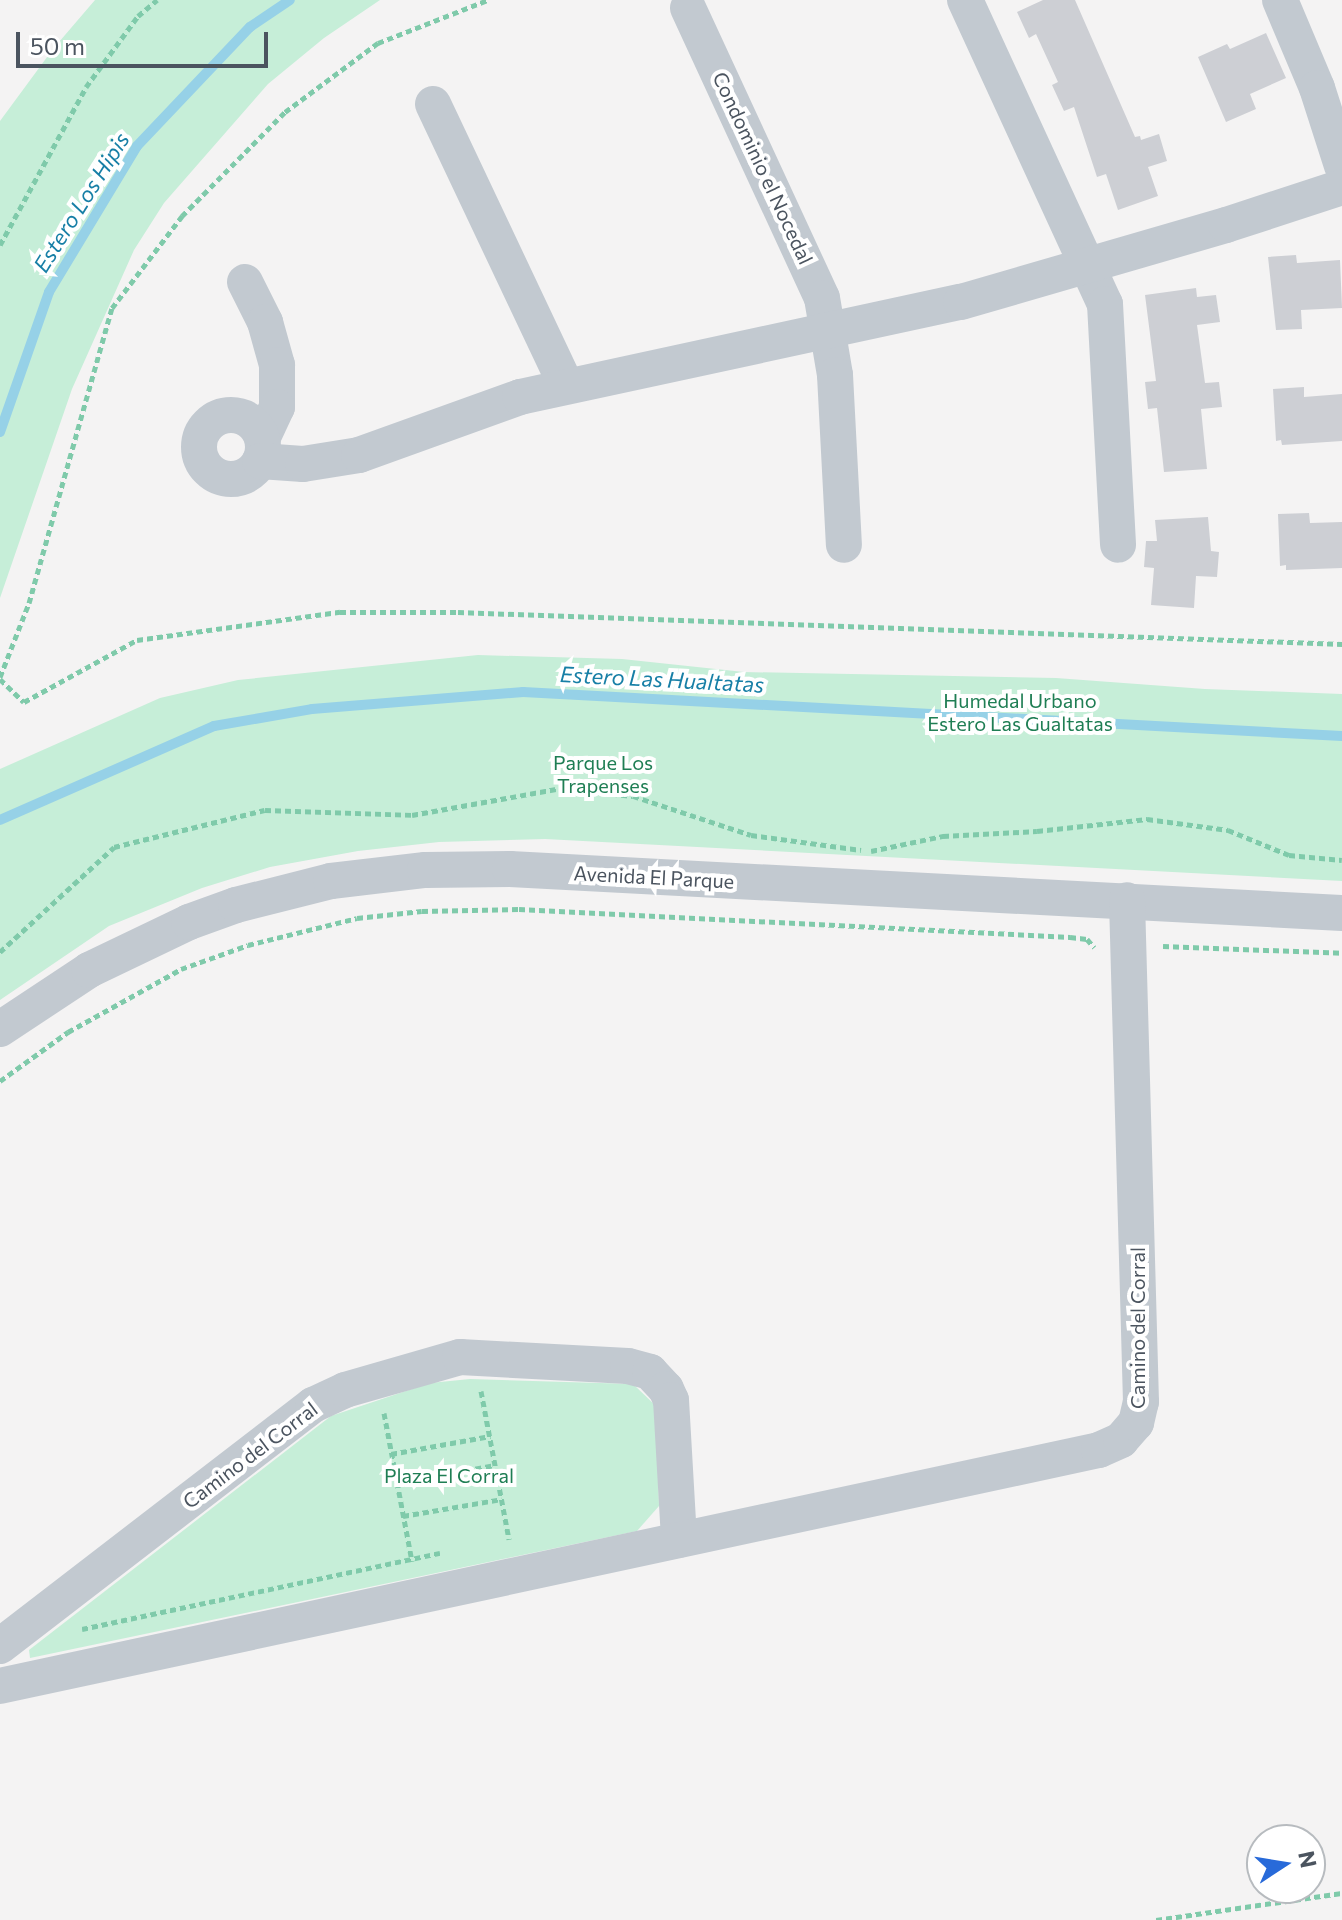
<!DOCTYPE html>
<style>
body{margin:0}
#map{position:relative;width:1342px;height:1920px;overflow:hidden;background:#f4f3f3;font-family:Commissioner,sans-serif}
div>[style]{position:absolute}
.green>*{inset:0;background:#c6eed8}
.stream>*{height:10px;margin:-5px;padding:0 5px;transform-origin:5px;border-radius:5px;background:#96d1e7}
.building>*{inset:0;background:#cdcfd4}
.path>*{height:5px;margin-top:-2.5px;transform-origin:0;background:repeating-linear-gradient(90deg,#7fcaaa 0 6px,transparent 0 10px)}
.minor>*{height:36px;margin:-18px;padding:0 18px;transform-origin:18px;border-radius:18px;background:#c2c9d0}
.minor>.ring{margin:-18px;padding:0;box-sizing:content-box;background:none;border:36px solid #c2c9d0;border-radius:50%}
span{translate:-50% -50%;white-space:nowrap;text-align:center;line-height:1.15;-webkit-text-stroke:8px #fff;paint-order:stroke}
.street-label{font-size:20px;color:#4b545f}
.park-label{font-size:20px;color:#1f7e54}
.water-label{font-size:22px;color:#177fa6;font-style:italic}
.north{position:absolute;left:1246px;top:1824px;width:80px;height:80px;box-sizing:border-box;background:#fff;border:2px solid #b7bbbf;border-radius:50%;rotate:78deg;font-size:22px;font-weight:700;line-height:32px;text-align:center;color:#4b545f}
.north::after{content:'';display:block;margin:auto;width:28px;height:36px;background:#286ad9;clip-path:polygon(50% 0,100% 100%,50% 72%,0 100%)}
.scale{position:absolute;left:16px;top:32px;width:252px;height:36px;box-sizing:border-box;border:4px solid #4b545f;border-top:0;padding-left:10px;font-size:24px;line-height:28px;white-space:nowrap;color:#4b545f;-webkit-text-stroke:6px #fff;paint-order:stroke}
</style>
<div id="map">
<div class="green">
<div style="clip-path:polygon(95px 0,380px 0,324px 38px,268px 84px,164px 203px,134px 250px,72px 389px,0 598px,0 121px,53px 49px)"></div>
<div style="clip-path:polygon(478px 655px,622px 659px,744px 672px,1056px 678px,1205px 689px,1342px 694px,1342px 881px,545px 839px,439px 842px,358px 851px,270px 867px,202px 888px,109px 926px,0 1000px,0 769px,160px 698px,238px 680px)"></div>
<div style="clip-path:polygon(470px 1379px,633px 1384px,656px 1406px,659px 1506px,637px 1531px,30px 1658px,29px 1650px,331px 1416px,430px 1383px)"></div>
</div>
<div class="stream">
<div style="left:0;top:432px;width:148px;rotate:-70.7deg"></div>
<div style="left:49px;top:292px;width:170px;rotate:-58.9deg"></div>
<div style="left:137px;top:146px;width:164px;rotate:-46.5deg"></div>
<div style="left:250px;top:27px;width:48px;rotate:-34deg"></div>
<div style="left:0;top:820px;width:234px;rotate:-23.7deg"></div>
<div style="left:214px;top:726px;width:99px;rotate:-9.8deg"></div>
<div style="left:312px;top:709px;width:212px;rotate:-4.6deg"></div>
<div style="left:523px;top:692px;width:820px;rotate:3.08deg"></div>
</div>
<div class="building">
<div style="clip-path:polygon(1043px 0,1075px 0,1135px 137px,1140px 136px,1141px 140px,1159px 134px,1167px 161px,1148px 167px,1158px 196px,1118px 210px,1106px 174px,1097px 177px,1074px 107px,1064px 111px,1052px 85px,1058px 82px,1036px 34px,1029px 38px,1017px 12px)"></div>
<div style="clip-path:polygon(1266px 33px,1286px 78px,1250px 94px,1256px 109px,1226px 122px,1198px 57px,1227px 44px,1230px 49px)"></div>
<div style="clip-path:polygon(1296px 255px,1297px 263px,1340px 260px,1342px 308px,1301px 310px,1302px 329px,1276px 330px,1268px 257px)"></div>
<div style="clip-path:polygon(1196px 288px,1197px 297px,1216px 295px,1220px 322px,1197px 325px,1205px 383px,1219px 382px,1222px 407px,1201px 409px,1207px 469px,1164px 472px,1157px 408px,1148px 409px,1145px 382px,1156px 381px,1145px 295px)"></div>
<div style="clip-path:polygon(1304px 387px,1304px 397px,1342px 394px,1342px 441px,1282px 445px,1281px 440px,1276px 441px,1273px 389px)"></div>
<div style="clip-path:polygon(1309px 513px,1310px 523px,1342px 522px,1342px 568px,1286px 570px,1286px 565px,1280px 566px,1278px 514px)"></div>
<div style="clip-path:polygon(1208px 517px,1211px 551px,1219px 552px,1217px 577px,1196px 576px,1194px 608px,1151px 605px,1154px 568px,1144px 567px,1146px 541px,1157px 541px,1155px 520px)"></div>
</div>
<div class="path">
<div style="left:0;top:245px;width:180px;rotate:-61.4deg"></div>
<div style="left:86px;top:87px;width:88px;rotate:-53.8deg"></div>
<div style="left:138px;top:16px;width:25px;rotate:-40deg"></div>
<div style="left:0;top:677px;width:79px;rotate:-68.6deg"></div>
<div style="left:29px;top:603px;width:306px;rotate:-74.3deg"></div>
<div style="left:112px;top:308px;width:116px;rotate:-52.7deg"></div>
<div style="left:182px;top:216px;width:146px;rotate:-45.3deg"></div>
<div style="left:285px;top:112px;width:116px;rotate:-36.6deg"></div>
<div style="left:378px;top:43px;width:118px;rotate:-21.4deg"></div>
<div style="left:0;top:679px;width:33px;rotate:44deg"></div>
<div style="left:24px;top:702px;width:129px;rotate:-28.8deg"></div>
<div style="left:137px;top:640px;width:205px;rotate:-7.9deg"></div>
<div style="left:340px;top:612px;width:118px"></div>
<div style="left:458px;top:612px;width:885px;rotate:2.07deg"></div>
<div style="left:871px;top:851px;width:74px;rotate:-11.8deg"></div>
<div style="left:943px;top:836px;width:94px;rotate:-3deg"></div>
<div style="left:1037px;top:831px;width:111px;rotate:-6.2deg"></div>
<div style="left:1147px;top:819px;width:82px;rotate:7.7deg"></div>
<div style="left:1228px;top:830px;width:66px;rotate:22.3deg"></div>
<div style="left:1289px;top:855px;width:53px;rotate:5.4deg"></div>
<div style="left:1163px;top:946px;width:179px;rotate:2.2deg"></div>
<div style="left:0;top:952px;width:155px;rotate:-42.6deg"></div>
<div style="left:114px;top:847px;width:155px;rotate:-13.8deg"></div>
<div style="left:265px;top:810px;width:147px;rotate:1.9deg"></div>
<div style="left:412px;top:815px;width:152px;rotate:-10.2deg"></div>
<div style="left:562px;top:788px;width:71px;rotate:6.4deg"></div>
<div style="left:633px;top:796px;width:124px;rotate:18.3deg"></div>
<div style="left:751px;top:835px;width:111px;rotate:7.8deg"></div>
<div style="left:0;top:1081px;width:84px;rotate:-35.8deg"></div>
<div style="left:68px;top:1032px;width:129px;rotate:-29.1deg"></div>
<div style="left:181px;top:969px;width:71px;rotate:-19.7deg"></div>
<div style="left:248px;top:945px;width:112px;rotate:-13.9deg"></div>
<div style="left:357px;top:918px;width:65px;rotate:-6.1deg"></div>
<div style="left:422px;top:911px;width:97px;rotate:-1.2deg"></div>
<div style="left:519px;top:909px;width:552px;rotate:2.91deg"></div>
<div style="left:1070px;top:937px;width:17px;rotate:7deg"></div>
<div style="left:1087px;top:939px;width:11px;rotate:49deg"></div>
<div style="left:481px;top:1391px;width:151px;rotate:79.3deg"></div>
<div style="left:384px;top:1413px;width:151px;rotate:79.3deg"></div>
<div style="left:391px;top:1454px;width:101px;rotate:-10.3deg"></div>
<div style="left:397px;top:1483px;width:100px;rotate:-10.4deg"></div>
<div style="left:403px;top:1516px;width:100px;rotate:-9.7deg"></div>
<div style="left:82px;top:1629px;width:366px;rotate:-12deg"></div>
<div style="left:1156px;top:1920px;width:188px;rotate:-8.3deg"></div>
</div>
<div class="minor">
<div style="left:965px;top:0;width:335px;rotate:65.3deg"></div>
<div style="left:1105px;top:304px;width:241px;rotate:86.9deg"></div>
<div style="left:1280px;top:0;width:95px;rotate:67.2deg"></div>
<div style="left:1317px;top:88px;width:82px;rotate:72.2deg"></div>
<div style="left:688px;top:8px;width:319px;rotate:65.2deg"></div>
<div style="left:822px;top:298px;width:78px;rotate:80.4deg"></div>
<div style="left:835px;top:375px;width:170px;rotate:87deg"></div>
<div style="left:433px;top:104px;width:311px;rotate:64.7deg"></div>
<div style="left:245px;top:282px;width:45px;rotate:63.4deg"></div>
<div style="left:265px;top:322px;width:45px;rotate:74.4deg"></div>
<div style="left:277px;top:365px;width:42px;rotate:90deg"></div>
<div style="left:277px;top:407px;width:35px;rotate:115deg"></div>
<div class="ring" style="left:199px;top:415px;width:28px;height:28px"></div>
<div style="left:260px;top:461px;width:43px;rotate:4deg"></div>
<div style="left:303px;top:464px;width:57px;rotate:-9.1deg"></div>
<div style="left:359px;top:455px;width:171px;rotate:-19.8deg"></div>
<div style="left:520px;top:397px;width:451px;rotate:-12.2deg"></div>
<div style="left:961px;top:302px;width:276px;rotate:-16.2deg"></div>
<div style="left:1226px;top:225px;width:122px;rotate:-18.1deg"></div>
<div style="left:0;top:1029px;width:107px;rotate:-33.5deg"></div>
<div style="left:89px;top:970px;width:111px;rotate:-25.6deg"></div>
<div style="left:189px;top:922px;width:50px;rotate:-19.9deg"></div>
<div style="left:236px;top:905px;width:98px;rotate:-14.2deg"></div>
<div style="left:331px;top:881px;width:95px;rotate:-6.7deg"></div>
<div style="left:425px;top:870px;width:85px;rotate:-0.7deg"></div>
<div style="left:510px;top:869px;width:833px;rotate:3.03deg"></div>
<div style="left:0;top:1646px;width:395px;rotate:-37.6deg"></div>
<div style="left:313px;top:1405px;width:35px;rotate:-25deg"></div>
<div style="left:345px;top:1390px;width:120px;rotate:-16deg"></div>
<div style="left:460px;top:1357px;width:168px;rotate:3.1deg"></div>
<div style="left:628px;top:1366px;width:23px;rotate:15deg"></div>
<div style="left:650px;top:1372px;width:23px;rotate:47deg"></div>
<div style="left:666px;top:1389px;width:12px;rotate:66deg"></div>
<div style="left:671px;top:1400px;width:140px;rotate:86.7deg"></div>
<div style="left:0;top:1686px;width:1124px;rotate:-12.12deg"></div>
<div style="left:1099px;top:1450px;width:24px;rotate:-24deg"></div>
<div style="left:1121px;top:1440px;width:23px;rotate:-49deg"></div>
<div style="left:1136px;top:1423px;width:22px;rotate:-77deg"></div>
<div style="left:1141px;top:1402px;width:502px;rotate:-91.6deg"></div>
</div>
<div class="street-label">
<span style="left:763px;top:168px;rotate:65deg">Condominio el Nocedal</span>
<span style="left:654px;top:877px;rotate:3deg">Avenida El Parque</span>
<span style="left:1137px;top:1328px;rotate:-90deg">Camino del Corral</span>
<span style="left:250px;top:1455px;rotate:-37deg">Camino del Corral</span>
</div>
<div class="park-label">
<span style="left:1020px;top:712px">Humedal Urbano<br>Estero Las Gualtatas</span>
<span style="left:603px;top:774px">Parque Los<br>Trapenses</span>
<span style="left:449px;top:1475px">Plaza El Corral</span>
</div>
<div class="water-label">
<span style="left:81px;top:202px;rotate:-58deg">Estero Los Hipis</span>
<span style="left:662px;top:679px;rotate:3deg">Estero Las Hualtatas</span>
</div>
<div class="north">N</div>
<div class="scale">50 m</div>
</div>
